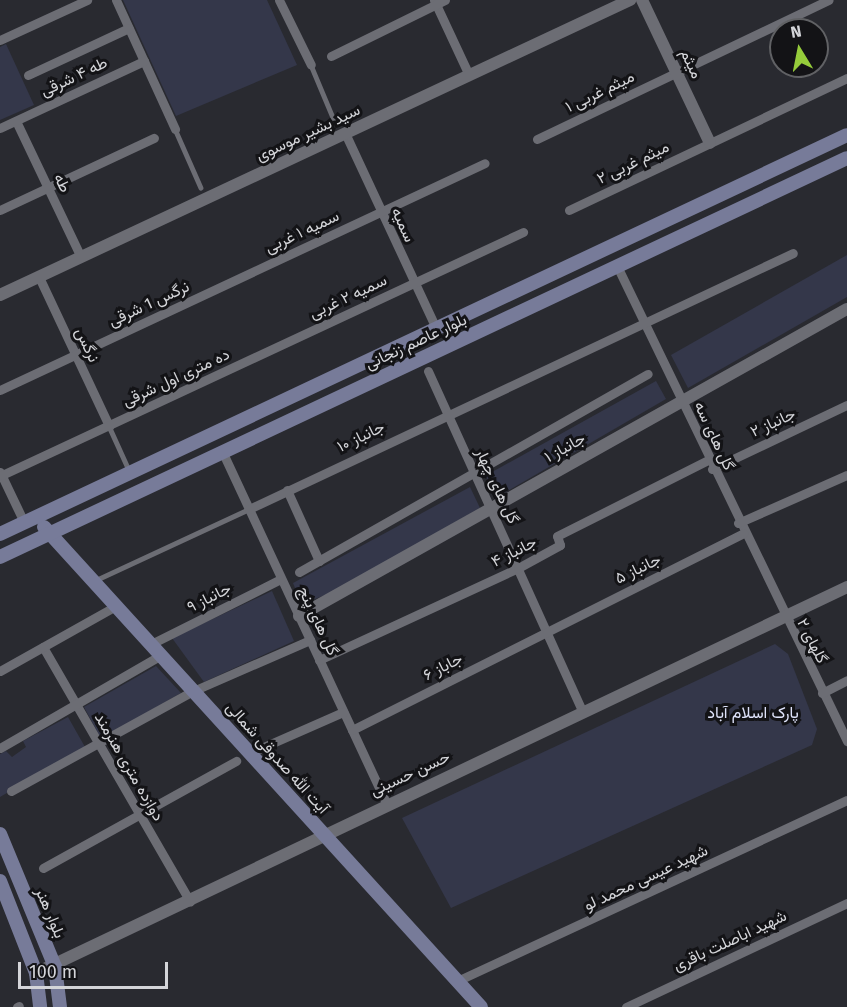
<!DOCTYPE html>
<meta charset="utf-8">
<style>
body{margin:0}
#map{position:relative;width:847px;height:1007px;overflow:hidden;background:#292a30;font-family:"Fira Sans",Vazirmatn,sans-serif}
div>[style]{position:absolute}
.green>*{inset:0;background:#34374a}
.service>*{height:4.5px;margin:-2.25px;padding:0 2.25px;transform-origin:2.25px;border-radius:2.25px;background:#6c6d74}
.minor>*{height:9px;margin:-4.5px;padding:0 4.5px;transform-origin:4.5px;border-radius:4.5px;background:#6c6d74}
.tertiary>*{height:12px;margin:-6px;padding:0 6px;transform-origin:6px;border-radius:6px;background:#6c6d74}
.secondary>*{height:14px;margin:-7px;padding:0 7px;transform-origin:7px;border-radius:7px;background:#777b99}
span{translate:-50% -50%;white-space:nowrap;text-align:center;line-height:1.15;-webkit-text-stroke:6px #131316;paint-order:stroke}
.street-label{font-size:16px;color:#d4d5d9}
.park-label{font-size:16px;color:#dfe3fa}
.north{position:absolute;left:769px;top:18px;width:60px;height:60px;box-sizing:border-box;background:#131316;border:2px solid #606164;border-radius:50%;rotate:350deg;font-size:16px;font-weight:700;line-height:24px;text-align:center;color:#d4d5d9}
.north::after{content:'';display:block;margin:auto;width:21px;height:27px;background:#95cc3b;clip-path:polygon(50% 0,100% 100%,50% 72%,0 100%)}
.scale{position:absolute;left:18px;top:962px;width:150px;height:27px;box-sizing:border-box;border:3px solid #d4d5d9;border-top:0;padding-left:8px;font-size:18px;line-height:21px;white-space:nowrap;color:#d4d5d9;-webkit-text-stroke:4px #131316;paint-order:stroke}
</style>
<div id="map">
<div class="green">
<div style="clip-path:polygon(123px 0,267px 0,297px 65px,176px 116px)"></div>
<div style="clip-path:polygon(6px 44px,34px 105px,0 120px,0 47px)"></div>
<div style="clip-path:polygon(847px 255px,847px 297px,688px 388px,671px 355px)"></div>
<div style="clip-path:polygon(656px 381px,666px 399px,499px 496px,485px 476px)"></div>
<div style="clip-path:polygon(470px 487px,480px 508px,333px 592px,315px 599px,297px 593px,293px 583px)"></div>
<div style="clip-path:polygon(272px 591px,294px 641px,204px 682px,172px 638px)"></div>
<div style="clip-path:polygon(775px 644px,788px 654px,817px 729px,812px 745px,451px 908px,402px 818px)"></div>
<div style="clip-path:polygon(156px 666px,181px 693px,101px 739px,84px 707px)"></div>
<div style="clip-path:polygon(68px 717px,85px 747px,0 797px,0 754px,6px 751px,12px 757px,26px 747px,23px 741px)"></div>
</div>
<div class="service">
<div style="left:311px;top:65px;width:60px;rotate:67.3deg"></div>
<div style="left:175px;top:129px;width:64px;rotate:66.2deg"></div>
<div style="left:109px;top:426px;width:48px;rotate:65.6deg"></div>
<div style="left:96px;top:580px;width:169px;rotate:-24.9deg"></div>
</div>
<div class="minor">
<div style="left:116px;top:0;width:142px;rotate:65.4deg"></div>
<div style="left:279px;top:0;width:72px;rotate:63.8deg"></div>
<div style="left:434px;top:0;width:83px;rotate:65deg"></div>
<div style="left:0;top:40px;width:96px;rotate:-24.7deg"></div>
<div style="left:331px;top:56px;width:127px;rotate:-26.2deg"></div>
<div style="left:28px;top:75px;width:111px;rotate:-25deg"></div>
<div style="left:16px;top:121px;width:151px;rotate:64.5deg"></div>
<div style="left:0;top:128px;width:159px;rotate:-25deg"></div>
<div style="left:345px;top:133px;width:215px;rotate:65deg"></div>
<div style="left:537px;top:139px;width:323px;rotate:-25.5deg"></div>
<div style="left:0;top:210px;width:170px;rotate:-25.1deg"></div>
<div style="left:569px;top:210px;width:308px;rotate:-25.4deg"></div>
<div style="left:617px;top:266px;width:528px;rotate:64.16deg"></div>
<div style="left:39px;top:277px;width:165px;rotate:64.8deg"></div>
<div style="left:428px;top:371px;width:375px;rotate:65.6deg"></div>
<div style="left:0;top:390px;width:535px;rotate:-25.08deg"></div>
<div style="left:222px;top:451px;width:388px;rotate:65deg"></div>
<div style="left:712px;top:469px;width:149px;rotate:-25.4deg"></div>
<div style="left:0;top:472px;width:55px;rotate:64.4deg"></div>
<div style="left:2px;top:475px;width:575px;rotate:-25deg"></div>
<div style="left:287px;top:490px;width:78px;rotate:65.7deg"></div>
<div style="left:249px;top:509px;width:601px;rotate:-25.2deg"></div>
<div style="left:738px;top:523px;width:119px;rotate:-23.8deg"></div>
<div style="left:299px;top:572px;width:401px;rotate:-29.6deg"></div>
<div style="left:151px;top:644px;width:145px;rotate:-26.6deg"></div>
<div style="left:43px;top:647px;width:294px;rotate:60deg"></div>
<div style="left:319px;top:660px;width:219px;rotate:-24.8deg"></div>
<div style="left:518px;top:568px;width:48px;rotate:-28.7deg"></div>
<div style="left:560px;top:545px;width:9px;rotate:-108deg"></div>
<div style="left:557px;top:536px;width:169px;rotate:-26.7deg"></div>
<div style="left:0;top:671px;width:133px;rotate:-29.3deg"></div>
<div style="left:822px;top:693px;width:28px;rotate:-27deg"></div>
<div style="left:352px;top:730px;width:438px;rotate:-26.7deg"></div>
<div style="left:0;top:748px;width:186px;rotate:-30deg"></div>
<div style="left:250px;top:753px;width:102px;rotate:-23.8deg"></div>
<div style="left:11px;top:791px;width:208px;rotate:-28.8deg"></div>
<div style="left:193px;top:691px;width:128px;rotate:-23.6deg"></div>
<div style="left:43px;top:868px;width:221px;rotate:-29deg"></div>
<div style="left:457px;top:981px;width:430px;rotate:-24.9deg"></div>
<div style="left:17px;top:1007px;width:2px;rotate:-27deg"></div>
<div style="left:626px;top:1007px;width:244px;rotate:-25.2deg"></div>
</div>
<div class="tertiary">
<div style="left:642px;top:0;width:158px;rotate:64.6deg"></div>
<div style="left:0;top:295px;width:696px;rotate:-25.09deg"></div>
<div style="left:299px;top:616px;width:628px;rotate:-29.26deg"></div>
<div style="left:36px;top:973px;width:898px;rotate:-25.45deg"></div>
</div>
<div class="secondary">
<div style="left:44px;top:527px;width:649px;rotate:47.68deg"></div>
<div style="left:0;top:534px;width:936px;rotate:-25.22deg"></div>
<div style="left:0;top:557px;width:936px;rotate:-25.22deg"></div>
<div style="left:0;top:834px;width:144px;rotate:67.5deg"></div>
<div style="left:55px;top:967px;width:40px;rotate:82.9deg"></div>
<div style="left:0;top:881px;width:99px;rotate:68.6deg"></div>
<div style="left:36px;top:973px;width:34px;rotate:83deg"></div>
</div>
<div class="street-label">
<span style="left:691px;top:64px;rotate:65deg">میثم</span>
<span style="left:74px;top:77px;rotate:-25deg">طه ۴ شرقی</span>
<span style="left:600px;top:92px;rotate:-26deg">میثم غربی ۱</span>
<span style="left:308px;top:133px;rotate:-25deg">سید بشیر موسوی</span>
<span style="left:633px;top:163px;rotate:-26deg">میثم غربی ۲</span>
<span style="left:62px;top:183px;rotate:64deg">طه</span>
<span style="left:403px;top:225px;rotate:66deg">سمیه</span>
<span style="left:302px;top:232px;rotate:-25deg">سمیه ۱ غربی</span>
<span style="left:348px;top:297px;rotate:-25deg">سمیه ۲ غربی</span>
<span style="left:149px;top:304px;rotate:-25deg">نرگس 1 شرقی</span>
<span style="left:416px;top:342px;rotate:-25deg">بلوار عاصم زنجانی</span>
<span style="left:87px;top:345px;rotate:65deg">نرگس</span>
<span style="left:176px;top:378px;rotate:-25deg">ده متری اول شرقی</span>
<span style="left:773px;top:423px;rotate:-25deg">جانباز ۲</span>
<span style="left:714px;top:436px;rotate:65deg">گل های سه</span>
<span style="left:361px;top:437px;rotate:-26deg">جانباز ۱۰</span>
<span style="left:565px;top:448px;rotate:-29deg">جانباز ۱</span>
<span style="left:497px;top:486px;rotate:65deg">گل های چهار</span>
<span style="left:514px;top:552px;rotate:-27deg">جانباز ۴</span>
<span style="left:638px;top:569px;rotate:-26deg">جانباز ۵</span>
<span style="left:209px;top:598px;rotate:-27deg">جانباز ۹</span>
<span style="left:318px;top:621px;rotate:65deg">گل های پنج</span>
<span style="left:812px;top:641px;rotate:63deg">گلهای ۲</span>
<span style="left:443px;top:667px;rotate:-27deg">جاباز ۶</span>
<span style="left:277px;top:758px;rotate:48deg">آیت الله صدوقی شمالی</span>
<span style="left:129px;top:767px;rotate:60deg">دوازده متری هنرمند</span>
<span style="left:410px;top:774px;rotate:-25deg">حسن حسینی</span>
<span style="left:646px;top:878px;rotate:-25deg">شهید عیسی محمد لو</span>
<span style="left:50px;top:913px;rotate:67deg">بلوار هنر</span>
<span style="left:730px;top:941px;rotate:-25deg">شهید اباصلت باقری</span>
</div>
<div class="park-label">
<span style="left:753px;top:713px">پارک اسلام آباد</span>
</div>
<div class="north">N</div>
<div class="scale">100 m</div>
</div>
